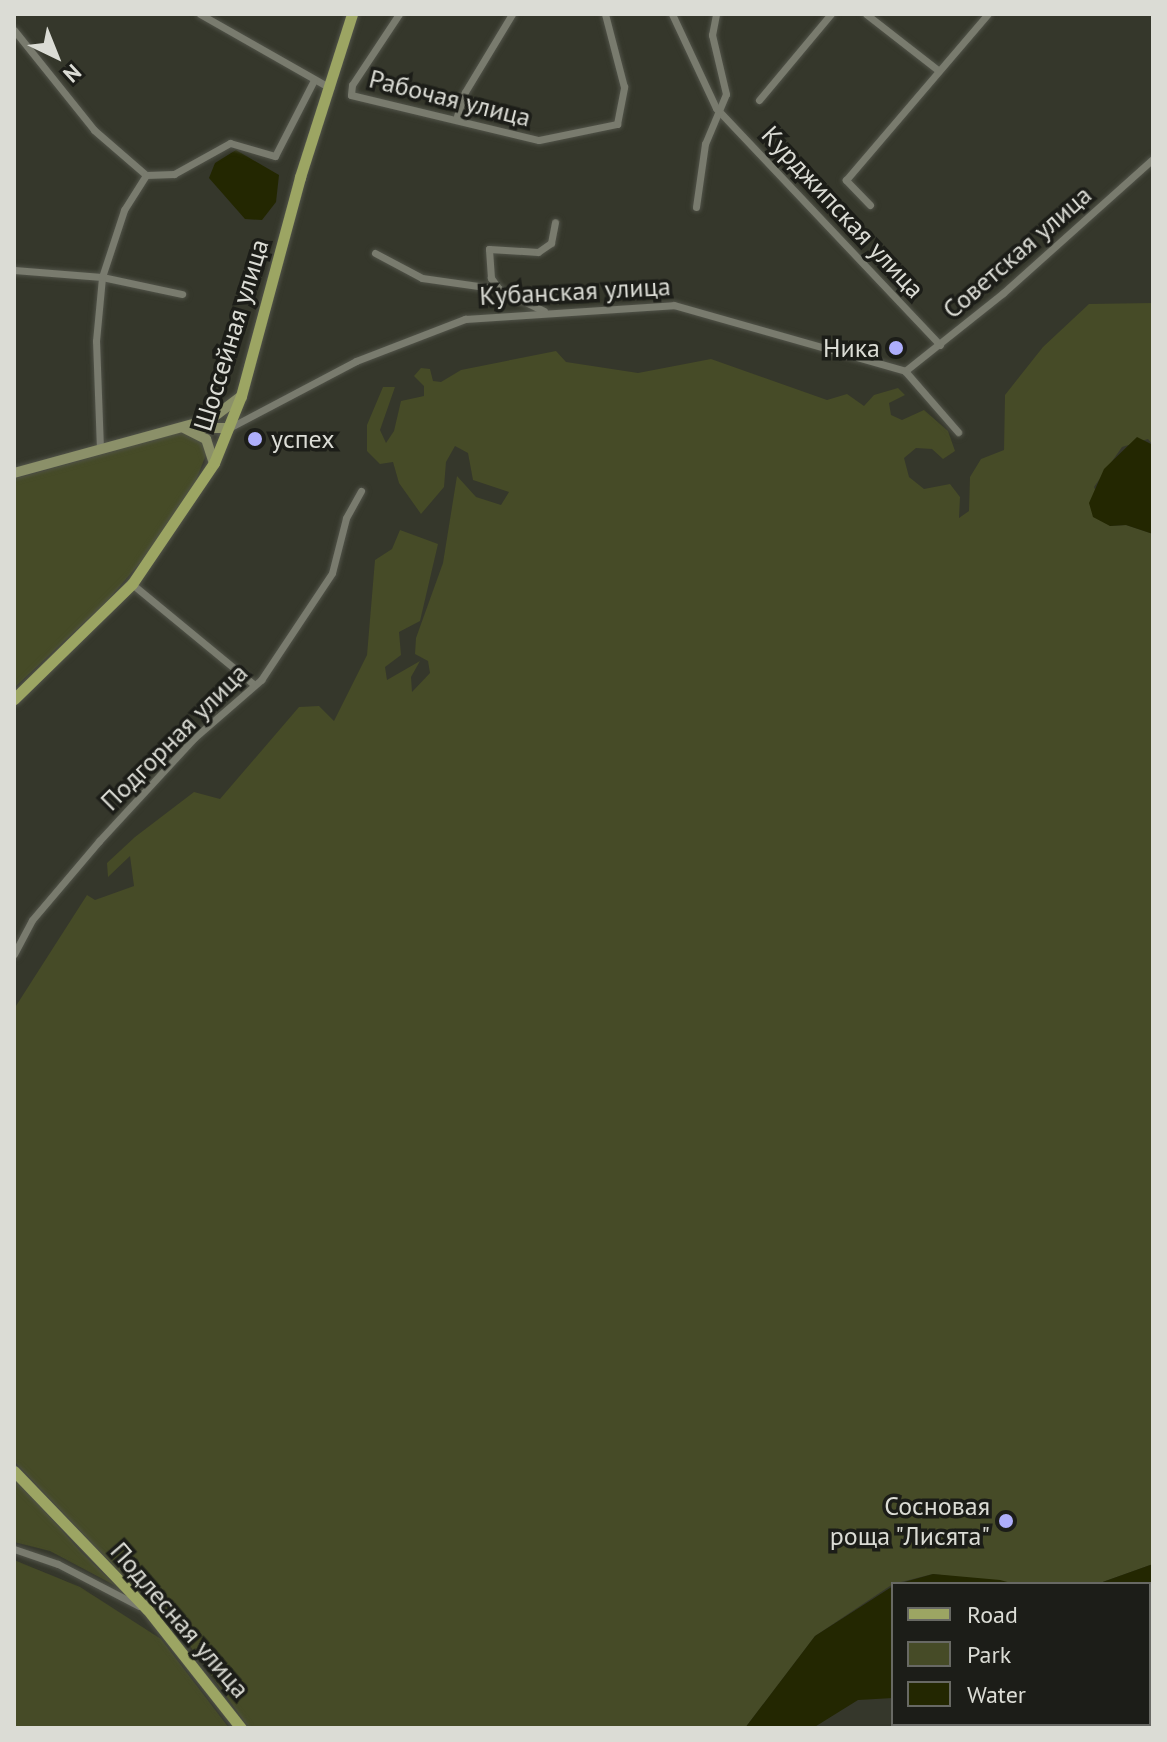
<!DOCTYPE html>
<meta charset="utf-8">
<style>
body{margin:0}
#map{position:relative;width:1167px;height:1742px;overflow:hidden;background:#35372b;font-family:"PT Sans",sans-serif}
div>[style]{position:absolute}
.green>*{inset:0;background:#464b27}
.water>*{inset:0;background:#232701}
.roads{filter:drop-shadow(0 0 2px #515349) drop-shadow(0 0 2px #515349)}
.street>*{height:7px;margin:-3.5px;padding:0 3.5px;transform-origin:3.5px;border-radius:3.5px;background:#797b6e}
.secondary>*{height:10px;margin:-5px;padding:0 5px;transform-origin:5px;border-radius:5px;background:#8b9069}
.primary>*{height:11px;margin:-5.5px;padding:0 5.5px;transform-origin:5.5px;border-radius:5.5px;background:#9ca563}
.dots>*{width:22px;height:22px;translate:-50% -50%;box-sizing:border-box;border:4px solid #1c1d18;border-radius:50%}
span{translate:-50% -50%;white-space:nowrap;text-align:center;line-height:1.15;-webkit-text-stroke:7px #1c1d18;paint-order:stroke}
.street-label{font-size:26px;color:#dbdcd5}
.poi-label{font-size:26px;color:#dbdcd5}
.right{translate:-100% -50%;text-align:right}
.left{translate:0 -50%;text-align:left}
.frame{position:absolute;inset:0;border:16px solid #dbdcd5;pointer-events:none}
.legend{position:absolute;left:891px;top:1582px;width:260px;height:144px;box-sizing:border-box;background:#1c1d18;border:2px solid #686964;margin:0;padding:10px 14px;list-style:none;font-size:24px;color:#dbdcd5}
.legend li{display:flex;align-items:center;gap:16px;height:40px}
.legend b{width:40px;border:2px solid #686964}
.north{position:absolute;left:16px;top:16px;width:80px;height:80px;-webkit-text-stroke:6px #1c1d18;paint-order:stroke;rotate:137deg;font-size:22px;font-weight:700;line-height:32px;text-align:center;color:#dbdcd5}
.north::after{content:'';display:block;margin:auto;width:28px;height:36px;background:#dbdcd5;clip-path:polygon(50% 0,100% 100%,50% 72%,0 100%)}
</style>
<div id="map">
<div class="green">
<div style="clip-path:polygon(1153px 303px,1153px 445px,1148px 439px,1122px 447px,1094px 487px,1110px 526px,1126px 525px,1153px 534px,1153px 1564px,1097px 1584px,1015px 1584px,933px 1574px,893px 1584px,815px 1636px,745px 1728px,249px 1728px,190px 1646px,14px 1461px,14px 1009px,87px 895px,95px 900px,134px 886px,130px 856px,108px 877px,107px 863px,135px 837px,194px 792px,220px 799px,299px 707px,319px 706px,334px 721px,367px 655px,375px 560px,392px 549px,400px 530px,438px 544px,420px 621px,399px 632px,401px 655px,385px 667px,387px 680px,420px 661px,411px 677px,412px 692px,430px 673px,428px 661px,415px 654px,416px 638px,443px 563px,457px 476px,476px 497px,501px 505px,509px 492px,473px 480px,468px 453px,455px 446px,446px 462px,444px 487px,421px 514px,399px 483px,393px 462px,380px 464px,367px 451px,367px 425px,383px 387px,395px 387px,380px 430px,386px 443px,394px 431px,401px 401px,424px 396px,424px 386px,414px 376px,421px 368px,430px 369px,433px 381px,441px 382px,461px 370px,556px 351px,566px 362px,638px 373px,711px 359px,827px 400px,847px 394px,864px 406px,874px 395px,898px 388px,905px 395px,889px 403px,891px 415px,902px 420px,924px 410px,948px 431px,955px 451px,943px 459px,932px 449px,916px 448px,904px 458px,909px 477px,924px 489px,950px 484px,960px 497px,959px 518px,969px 511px,970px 477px,981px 459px,1004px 450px,1005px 395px,1043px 347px,1089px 304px)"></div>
<div style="clip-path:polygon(182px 432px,199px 436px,207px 452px,195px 483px,158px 542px,107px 601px,14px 688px,14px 479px)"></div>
<div style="clip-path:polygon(14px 1477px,81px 1552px,116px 1586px,50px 1551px,14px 1542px)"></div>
<div style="clip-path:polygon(14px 1560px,80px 1587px,161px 1639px,229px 1728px,14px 1728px)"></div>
</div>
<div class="water">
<div style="clip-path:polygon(236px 150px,279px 175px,276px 202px,262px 220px,245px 219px,209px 178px,215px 163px)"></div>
<div style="clip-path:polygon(1137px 437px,1153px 445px,1153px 534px,1126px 525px,1110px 526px,1093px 517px,1089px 503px,1104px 469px)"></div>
<div style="clip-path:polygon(1153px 1564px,1153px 1655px,1149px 1657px,1149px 1584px,1097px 1584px)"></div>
<div style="clip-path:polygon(933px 1574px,1000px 1580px,1015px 1584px,897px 1584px)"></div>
<div style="clip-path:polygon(893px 1586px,893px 1698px,858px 1700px,813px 1728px,745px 1728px,815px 1636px)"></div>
</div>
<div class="roads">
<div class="street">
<div style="left:200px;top:14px;width:150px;rotate:29.6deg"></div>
<div style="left:399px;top:14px;width:85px;rotate:123.5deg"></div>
<div style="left:352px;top:85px;width:10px;rotate:96deg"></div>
<div style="left:351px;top:95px;width:193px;rotate:13.5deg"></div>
<div style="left:539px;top:140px;width:80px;rotate:-11.6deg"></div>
<div style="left:617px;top:124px;width:38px;rotate:-79deg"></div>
<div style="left:624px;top:87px;width:75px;rotate:-104.6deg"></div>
<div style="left:672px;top:14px;width:104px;rotate:64.9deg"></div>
<div style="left:716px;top:108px;width:326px;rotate:46.6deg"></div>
<div style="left:866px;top:14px;width:91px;rotate:37.9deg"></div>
<div style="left:14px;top:30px;width:128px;rotate:51.3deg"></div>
<div style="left:94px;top:130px;width:69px;rotate:40.9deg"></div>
<div style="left:146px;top:175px;width:28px;rotate:-2deg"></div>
<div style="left:174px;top:174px;width:64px;rotate:-29deg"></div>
<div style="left:230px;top:143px;width:47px;rotate:16.1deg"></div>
<div style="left:275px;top:156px;width:85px;rotate:-62.8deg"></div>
<div style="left:759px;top:100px;width:112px;rotate:-50.1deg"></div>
<div style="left:457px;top:116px;width:25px;rotate:-72deg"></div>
<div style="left:465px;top:92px;width:91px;rotate:-58.9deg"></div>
<div style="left:870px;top:205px;width:35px;rotate:-134deg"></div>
<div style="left:846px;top:180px;width:218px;rotate:-49.5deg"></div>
<div style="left:696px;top:207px;width:64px;rotate:-81.9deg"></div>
<div style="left:705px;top:144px;width:54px;rotate:-67.2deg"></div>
<div style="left:726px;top:94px;width:61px;rotate:-103.3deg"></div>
<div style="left:712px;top:35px;width:21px;rotate:-79deg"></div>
<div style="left:375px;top:253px;width:53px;rotate:28deg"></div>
<div style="left:422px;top:278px;width:78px;rotate:8.1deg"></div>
<div style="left:499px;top:289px;width:50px;rotate:26.1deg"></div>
<div style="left:14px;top:270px;width:88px;rotate:4.5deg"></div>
<div style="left:102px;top:277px;width:82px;rotate:12deg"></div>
<div style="left:499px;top:289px;width:14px;rotate:-126deg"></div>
<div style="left:491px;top:278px;width:29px;rotate:-94deg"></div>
<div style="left:489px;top:249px;width:49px;rotate:3.5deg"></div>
<div style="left:538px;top:252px;width:16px;rotate:-35deg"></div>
<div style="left:551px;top:243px;width:21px;rotate:-79deg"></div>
<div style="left:905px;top:371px;width:125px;rotate:-38.5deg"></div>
<div style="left:1003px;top:293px;width:201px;rotate:-41.8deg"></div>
<div style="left:229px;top:428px;width:144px;rotate:-27.8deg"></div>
<div style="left:356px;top:361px;width:117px;rotate:-21.1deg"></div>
<div style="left:465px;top:319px;width:209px;rotate:-3.8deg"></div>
<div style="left:674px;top:305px;width:240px;rotate:15.9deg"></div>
<div style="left:905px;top:371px;width:81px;rotate:49deg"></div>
<div style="left:100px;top:449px;width:108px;rotate:-92.1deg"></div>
<div style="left:96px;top:341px;width:64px;rotate:-84.6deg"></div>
<div style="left:102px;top:277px;width:71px;rotate:-71.8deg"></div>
<div style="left:124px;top:210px;width:41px;rotate:-57.8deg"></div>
<div style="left:132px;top:584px;width:156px;rotate:39.5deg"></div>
<div style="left:14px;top:954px;width:38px;rotate:-62deg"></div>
<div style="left:32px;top:920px;width:104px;rotate:-49.7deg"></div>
<div style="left:99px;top:841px;width:140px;rotate:-47.3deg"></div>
<div style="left:194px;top:738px;width:89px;rotate:-40.9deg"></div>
<div style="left:261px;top:680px;width:128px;rotate:-56.4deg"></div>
<div style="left:332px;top:573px;width:57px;rotate:-75.7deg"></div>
<div style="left:346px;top:518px;width:31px;rotate:-61deg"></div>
<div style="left:14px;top:1549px;width:46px;rotate:18.8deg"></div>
<div style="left:58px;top:1564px;width:91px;rotate:27.4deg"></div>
</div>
<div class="secondary">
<div style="left:184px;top:428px;width:25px;rotate:27deg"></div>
<div style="left:206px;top:439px;width:25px;rotate:72deg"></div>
<div style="left:192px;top:428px;width:37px"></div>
<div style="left:14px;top:473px;width:204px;rotate:-15.3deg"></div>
<div style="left:211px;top:419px;width:36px;rotate:-37deg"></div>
</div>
<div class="primary">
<div style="left:14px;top:699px;width:165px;rotate:-44.3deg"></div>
<div style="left:132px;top:584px;width:146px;rotate:-55.9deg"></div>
<div style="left:214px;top:463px;width:72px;rotate:-68.1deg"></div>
<div style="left:241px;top:396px;width:227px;rotate:-74.9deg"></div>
<div style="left:300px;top:177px;width:171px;rotate:-72.3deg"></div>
<div style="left:14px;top:1471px;width:192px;rotate:46.1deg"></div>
<div style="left:147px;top:1609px;width:152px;rotate:51.7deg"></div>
</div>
</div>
<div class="dots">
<div style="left:896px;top:348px;background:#aeaefb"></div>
<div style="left:255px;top:439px;background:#aeaefb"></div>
<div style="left:1006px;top:1521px;background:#aeaefb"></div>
</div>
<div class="street-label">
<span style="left:450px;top:98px;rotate:14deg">Рабочая улица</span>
<span style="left:843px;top:212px;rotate:47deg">Курджипская улица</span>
<span style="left:1017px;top:252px;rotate:-41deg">Советская улица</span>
<span style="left:575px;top:291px;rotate:-3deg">Кубанская улица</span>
<span style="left:231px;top:335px;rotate:-73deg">Шоссейная улица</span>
<span style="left:174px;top:737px;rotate:-45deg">Подгорная улица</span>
<span style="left:180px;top:1620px;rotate:49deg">Подлесная улица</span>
</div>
<div class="poi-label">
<span class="right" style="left:880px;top:348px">Ника</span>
<span class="left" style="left:271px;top:439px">успех</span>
<span class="right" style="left:990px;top:1521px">Сосновая<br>роща "Лисята"</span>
</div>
<div class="frame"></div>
<ul class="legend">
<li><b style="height:10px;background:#9ca563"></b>Road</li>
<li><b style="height:22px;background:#464b27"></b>Park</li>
<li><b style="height:22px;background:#232701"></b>Water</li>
</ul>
<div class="north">N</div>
</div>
